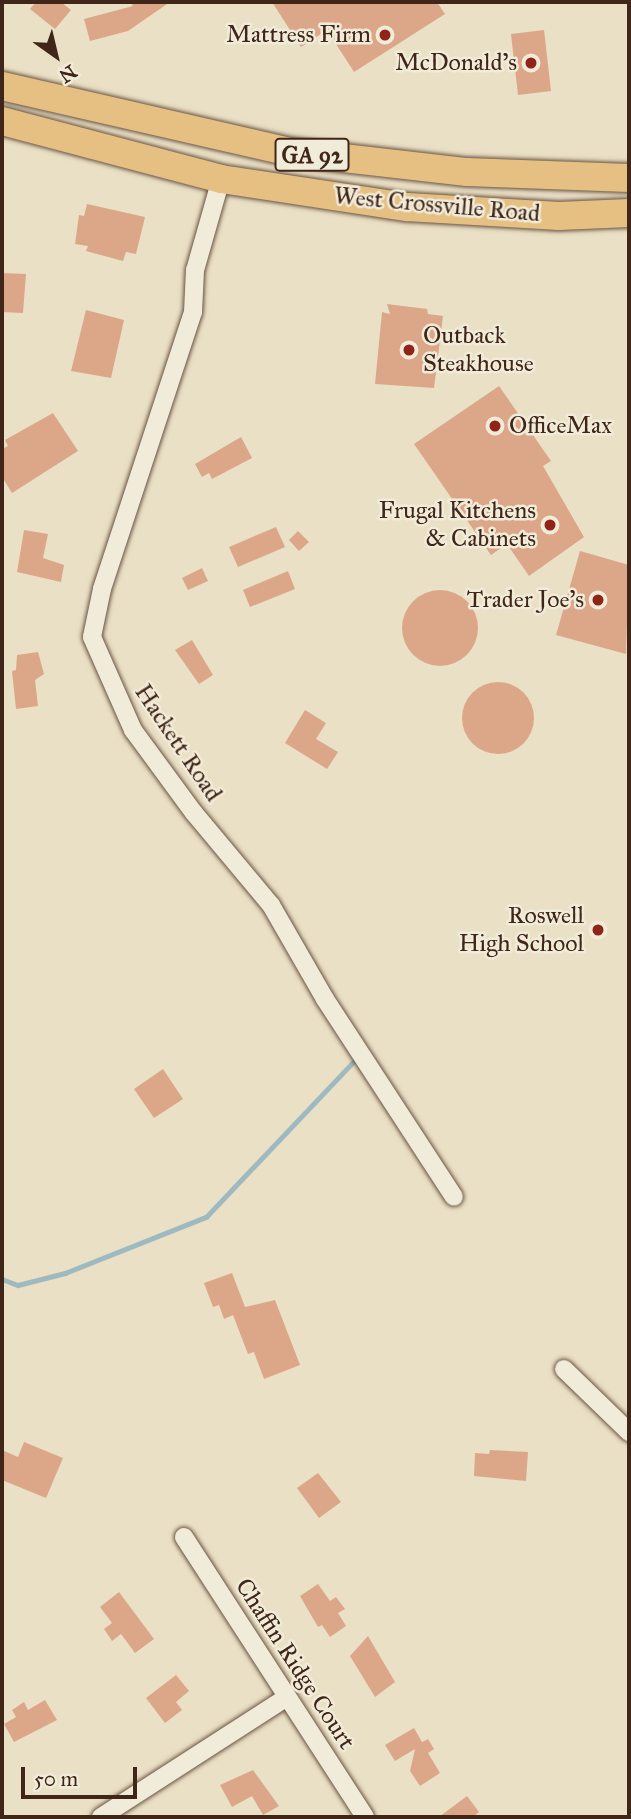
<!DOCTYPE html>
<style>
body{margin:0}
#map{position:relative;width:631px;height:1819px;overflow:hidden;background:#eae0c5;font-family:"IM FELL Great Primer",serif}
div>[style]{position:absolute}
.stream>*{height:4.5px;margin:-2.25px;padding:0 2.25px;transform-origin:2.25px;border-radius:2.25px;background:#9ebac0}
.building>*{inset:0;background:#dca789}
.round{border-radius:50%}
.roads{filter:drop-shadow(0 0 2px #6a5443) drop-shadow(0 0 2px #6a5443)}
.minor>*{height:18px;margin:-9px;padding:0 9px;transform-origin:9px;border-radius:9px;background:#f1ebd9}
.primary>*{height:28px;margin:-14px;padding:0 14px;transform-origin:14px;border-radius:14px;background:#e5c082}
.dots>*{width:19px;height:19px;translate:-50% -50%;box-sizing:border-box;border:4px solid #f1ebd9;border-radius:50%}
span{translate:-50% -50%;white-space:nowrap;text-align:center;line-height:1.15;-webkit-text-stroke:5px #f1ebd9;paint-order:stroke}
.shield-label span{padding:2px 5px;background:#f1ebd9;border:2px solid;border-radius:5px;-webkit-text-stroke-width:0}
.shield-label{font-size:23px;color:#402618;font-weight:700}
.poi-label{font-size:24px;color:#402618}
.right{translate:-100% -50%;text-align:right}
.left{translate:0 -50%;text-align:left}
.street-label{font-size:24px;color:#402618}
.frame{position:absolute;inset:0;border:4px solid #402618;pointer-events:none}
.north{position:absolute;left:21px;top:21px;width:70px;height:70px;-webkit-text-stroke:5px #f1ebd9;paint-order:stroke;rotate:146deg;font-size:19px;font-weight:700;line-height:28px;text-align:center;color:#402618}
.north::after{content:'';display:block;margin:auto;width:24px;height:32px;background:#402618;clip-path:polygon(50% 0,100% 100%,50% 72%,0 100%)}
.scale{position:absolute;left:21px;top:1767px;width:116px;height:32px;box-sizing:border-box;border:4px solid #402618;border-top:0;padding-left:9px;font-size:21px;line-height:24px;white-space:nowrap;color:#402618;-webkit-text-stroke:5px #f1ebd9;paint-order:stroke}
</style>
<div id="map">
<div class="stream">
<div style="left:2px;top:1279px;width:17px;rotate:21deg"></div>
<div style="left:18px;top:1285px;width:49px;rotate:-14.3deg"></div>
<div style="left:65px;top:1273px;width:152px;rotate:-21.7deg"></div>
<div style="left:206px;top:1217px;width:215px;rotate:-46.5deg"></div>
</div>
<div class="building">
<div style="clip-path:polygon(36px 2px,61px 2px,71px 10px,55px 29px,30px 9px)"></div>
<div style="clip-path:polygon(130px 2px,170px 2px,128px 31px,90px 41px,84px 19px,133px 6px)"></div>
<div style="clip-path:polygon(272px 2px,437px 2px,445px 14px,354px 72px,327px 30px,301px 47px)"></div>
<div style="clip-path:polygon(544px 30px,551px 91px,518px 95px,511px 34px)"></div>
<div style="clip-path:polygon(87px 204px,145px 217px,136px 254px,126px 252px,123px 261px,86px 251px,88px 246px,75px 244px,79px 215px,84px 216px)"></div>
<div style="clip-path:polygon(2px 273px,26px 274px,23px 313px,2px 312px)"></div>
<div style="clip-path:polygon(387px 304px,427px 309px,428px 314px,443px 316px,434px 388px,375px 384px,382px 312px,390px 314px)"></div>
<div style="clip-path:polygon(86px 310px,124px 320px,111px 378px,71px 371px)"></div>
<div style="clip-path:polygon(499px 386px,551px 461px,543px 466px,584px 537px,529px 576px,507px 544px,491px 555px,414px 444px)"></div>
<div style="clip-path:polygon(53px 413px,78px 451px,12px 493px,2px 477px,2px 449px,8px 446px,5px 440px)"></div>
<div style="clip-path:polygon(241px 437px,252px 458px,212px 479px,209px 473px,202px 477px,195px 464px)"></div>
<div style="clip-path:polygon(276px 527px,285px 547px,238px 567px,229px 547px)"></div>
<div style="clip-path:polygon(24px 530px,48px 534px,43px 558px,64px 565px,61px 582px,17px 572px)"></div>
<div style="clip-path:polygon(298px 531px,309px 542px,299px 551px,289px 540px)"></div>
<div style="clip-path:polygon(580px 551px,629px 565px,626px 654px,556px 635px)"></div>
<div style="clip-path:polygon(202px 568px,208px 581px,188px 590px,182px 578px)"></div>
<div style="clip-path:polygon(288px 571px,295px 589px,250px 607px,243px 590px)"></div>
<div class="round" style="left:402px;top:590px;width:76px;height:76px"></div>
<div style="clip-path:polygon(192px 640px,213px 675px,199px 684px,175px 650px)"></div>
<div style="clip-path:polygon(38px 652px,44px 674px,35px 680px,38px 706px,16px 709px,12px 671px,16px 670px,17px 655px)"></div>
<div class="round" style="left:462px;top:682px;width:72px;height:72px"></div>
<div style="clip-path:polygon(305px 710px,326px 723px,316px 739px,338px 752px,327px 769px,285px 743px)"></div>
<div style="clip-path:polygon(163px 1069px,183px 1099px,154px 1118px,134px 1089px)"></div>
<div style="clip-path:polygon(232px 1273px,245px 1307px,275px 1300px,300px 1365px,264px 1379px,254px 1352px,248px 1354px,233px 1315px,224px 1319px,219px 1305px,213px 1307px,204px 1283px)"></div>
<div style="clip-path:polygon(24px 1442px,63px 1458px,46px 1498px,2px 1480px,2px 1450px,18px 1457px)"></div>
<div style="clip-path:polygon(490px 1450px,528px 1452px,526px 1481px,474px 1476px,475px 1453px,489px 1454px)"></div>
<div style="clip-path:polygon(318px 1473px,341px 1502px,319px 1518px,297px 1488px)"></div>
<div style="clip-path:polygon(318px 1584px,330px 1601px,336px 1597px,345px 1609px,338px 1613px,346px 1626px,330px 1637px,322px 1625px,318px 1627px,300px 1596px)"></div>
<div style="clip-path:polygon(119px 1592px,154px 1639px,135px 1653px,121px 1634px,112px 1641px,104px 1629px,112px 1623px,100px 1607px)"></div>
<div style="clip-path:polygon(368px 1636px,395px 1682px,375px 1697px,350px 1656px)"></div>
<div style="clip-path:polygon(176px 1675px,189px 1691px,176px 1702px,182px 1710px,165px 1723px,146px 1698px)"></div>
<div style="clip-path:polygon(45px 1700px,57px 1720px,14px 1742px,4px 1724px,16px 1717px,12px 1710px,24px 1702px,28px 1710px)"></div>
<div style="clip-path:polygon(414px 1728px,422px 1742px,428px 1739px,434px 1749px,428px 1753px,440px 1773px,420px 1786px,410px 1771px,415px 1749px,395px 1761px,385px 1745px)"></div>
<div style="clip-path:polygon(253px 1770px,279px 1806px,263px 1815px,252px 1796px,232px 1807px,220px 1785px)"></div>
<div style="clip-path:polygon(467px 1796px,479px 1812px,473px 1817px,439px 1817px)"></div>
</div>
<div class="roads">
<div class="minor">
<div style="left:221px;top:179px;width:95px;rotate:105.9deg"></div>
<div style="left:195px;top:270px;width:42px;rotate:92.7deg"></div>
<div style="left:193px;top:312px;width:292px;rotate:108.2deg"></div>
<div style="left:102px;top:589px;width:49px;rotate:101.8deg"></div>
<div style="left:92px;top:637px;width:102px;rotate:66.2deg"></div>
<div style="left:133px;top:730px;width:103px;rotate:53.7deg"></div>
<div style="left:194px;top:813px;width:120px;rotate:50.1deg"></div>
<div style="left:271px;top:905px;width:108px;rotate:60.1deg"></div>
<div style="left:325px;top:999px;width:236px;rotate:56.9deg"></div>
<div style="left:564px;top:1369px;width:91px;rotate:44.1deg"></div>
<div style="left:184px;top:1537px;width:333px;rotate:57.1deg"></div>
<div style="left:101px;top:1817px;width:221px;rotate:-32.8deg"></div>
</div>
<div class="primary">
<div style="left:2px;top:86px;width:296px;rotate:12.9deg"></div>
<div style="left:291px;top:152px;width:177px;rotate:6.5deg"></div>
<div style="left:467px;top:172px;width:162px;rotate:2.1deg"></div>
<div style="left:2px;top:121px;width:227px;rotate:14.8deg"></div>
<div style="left:221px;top:179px;width:188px;rotate:8.6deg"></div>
<div style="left:407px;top:207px;width:152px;rotate:3.4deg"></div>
<div style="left:559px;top:216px;width:70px;rotate:-2.5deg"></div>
</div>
</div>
<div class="dots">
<div style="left:385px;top:35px;background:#8f2418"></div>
<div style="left:531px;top:63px;background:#8f2418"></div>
<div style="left:409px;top:350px;background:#8f2418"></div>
<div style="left:495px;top:426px;background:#8f2418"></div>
<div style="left:550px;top:525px;background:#8f2418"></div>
<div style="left:598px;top:600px;background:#8f2418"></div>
<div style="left:598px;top:930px;background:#8f2418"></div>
</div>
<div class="shield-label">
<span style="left:312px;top:155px">GA 92</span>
</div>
<div class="poi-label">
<span class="right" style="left:371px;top:35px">Mattress Firm</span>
<span class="right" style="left:517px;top:63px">McDonald's</span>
<span class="left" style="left:423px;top:350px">Outback<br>Steakhouse</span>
<span class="left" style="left:509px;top:426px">OfficeMax</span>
<span class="right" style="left:536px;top:525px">Frugal Kitchens<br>&amp; Cabinets</span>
<span class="right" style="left:584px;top:600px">Trader Joe's</span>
<span class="right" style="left:584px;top:930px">Roswell<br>High School</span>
</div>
<div class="street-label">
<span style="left:437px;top:205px;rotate:5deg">West Crossville Road</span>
<span style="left:178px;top:743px;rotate:56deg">Hackett Road</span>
<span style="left:295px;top:1664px;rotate:57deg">Chaffin Ridge Court</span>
</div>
<div class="frame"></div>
<div class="north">N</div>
<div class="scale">50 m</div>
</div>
